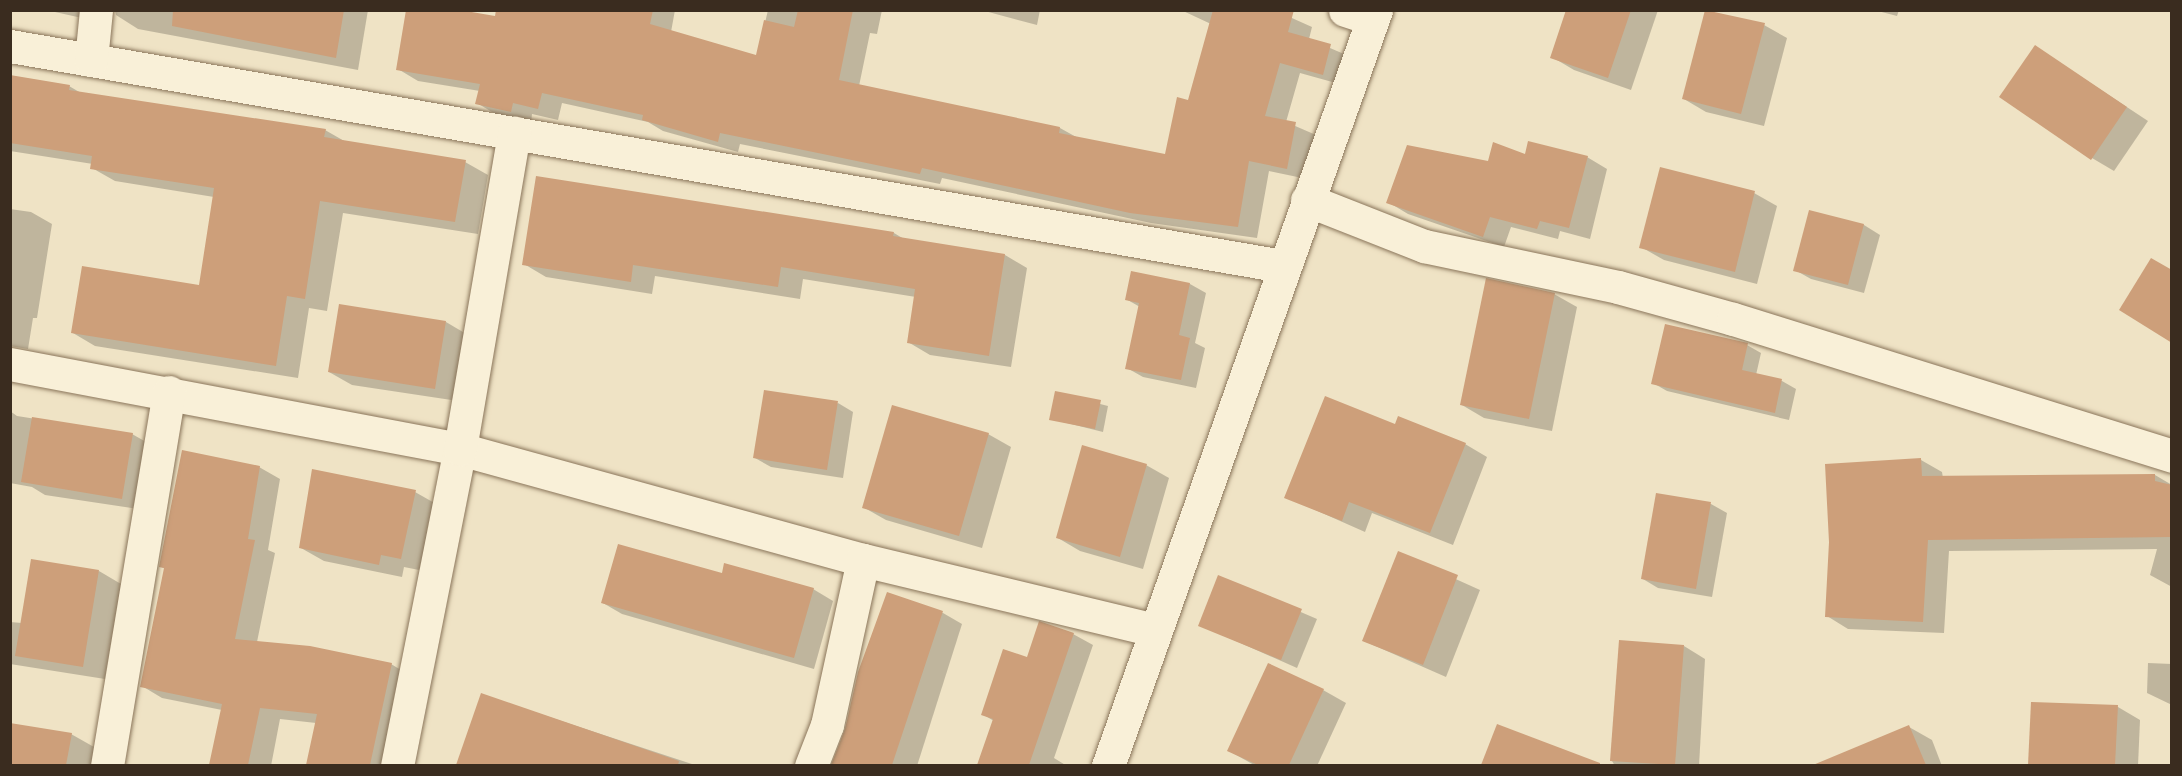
<!DOCTYPE html>
<style>
body{margin:0}
#map{position:relative;width:2182px;height:776px;overflow:hidden;background:#efe3c5;font-family:Spectral,serif}
div>[style]{position:absolute}
.shadow>*{inset:0;background:#0003}
.building>*{inset:0;background:#cd9f7a}
.roads{filter:drop-shadow(0 0 2px #8a755a) drop-shadow(0 0 2px #8a755a)}
.street>*{height:33px;margin:-16.5px;padding:0 16.5px;transform-origin:16.5px;border-radius:16.5px;background:#f9f0d8}
.secondary>*{height:33px;margin:-16.5px;padding:0 16.5px;transform-origin:16.5px;border-radius:16.5px;background:#f9f0d8}
span{translate:-50% -50%;white-space:nowrap;text-align:center;line-height:1.15;-webkit-text-stroke:6px #f6edd4;paint-order:stroke}
.frame{position:absolute;inset:0;border:12px solid #3a2c1f;pointer-events:none}
</style>
<div id="map">
<div class="shadow">
<div style="clip-path:polygon(46px 10px,105px 10px,100px 22px)"></div>
<div style="clip-path:polygon(115px 10px,368px 10px,358px 70px,138px 29px,116px 15px)"></div>
<div style="clip-path:polygon(498px 10px,675px 10px,671px 32px,757px 57px,768px 10px,882px 10px,877px 34px,870px 33px,859px 86px,1060px 128px,1078px 138px,1166px 155px,1189px 101px,1211px 24px,1181px 10px,1274px 10px,1312px 27px,1309px 39px,1351px 57px,1343px 85px,1300px 73px,1286px 122px,1316px 135px,1307px 179px,1269px 171px,1257px 238px,1151px 223px,942px 178px,940px 184px,740px 144px,738px 152px,663px 131px,648px 122px,562px 103px,558px 120px,532px 114px,531px 123px,497px 115px,477px 103px,480px 91px,418px 81px,398px 69px,496px 18px)"></div>
<div style="clip-path:polygon(981px 10px,1040px 10px,1037px 25px)"></div>
<div style="clip-path:polygon(1568px 10px,1658px 10px,1631px 90px,1574px 70px,1552px 57px)"></div>
<div style="clip-path:polygon(1874px 10px,1899px 10px,1897px 16px)"></div>
<div style="clip-path:polygon(1764px 25px,1787px 38px,1764px 126px,1706px 112px,1684px 99px)"></div>
<div style="clip-path:polygon(2036px 47px,2148px 121px,2114px 171px,2092px 158px)"></div>
<div style="clip-path:polygon(10px 77px,69px 86px,81px 93px,325px 130px,346px 142px,465px 162px,488px 175px,478px 234px,343px 213px,327px 311px,309px 308px,298px 378px,95px 346px,73px 333px,200px 287px,214px 197px,115px 181px,92px 168px,93px 164px,10px 151px)"></div>
<div style="clip-path:polygon(1587px 157px,1607px 169px,1590px 239px,1560px 231px,1558px 239px,1511px 227px,1504px 247px,1408px 214px,1388px 202px,1489px 163px)"></div>
<div style="clip-path:polygon(1754px 193px,1777px 206px,1757px 284px,1664px 260px,1641px 247px)"></div>
<div style="clip-path:polygon(10px 209px,31px 212px,52px 224px,37px 318px,33px 318px,28px 349px,10px 346px)"></div>
<div style="clip-path:polygon(1810px 212px,1864px 225px,1880px 235px,1864px 293px,1811px 279px,1795px 270px)"></div>
<div style="clip-path:polygon(894px 233px,904px 239px,1005px 255px,1027px 268px,1011px 367px,930px 355px,908px 342px,916px 297px,803px 279px,800px 299px,655px 276px,652px 294px,546px 277px,524px 264px)"></div>
<div style="clip-path:polygon(1132px 272px,1190px 284px,1206px 293px,1195px 343px,1205px 348px,1196px 388px,1143px 377px,1127px 368px,1140px 307px,1126px 299px)"></div>
<div style="clip-path:polygon(1554px 294px,1577px 307px,1552px 431px,1484px 418px,1462px 405px)"></div>
<div style="clip-path:polygon(446px 322px,468px 335px,458px 401px,352px 385px,329px 372px)"></div>
<div style="clip-path:polygon(1747px 345px,1761px 353px,1756px 375px,1782px 381px,1796px 389px,1789px 420px,1667px 391px,1653px 383px)"></div>
<div style="clip-path:polygon(1057px 393px,1108px 406px,1103px 432px,1051px 419px)"></div>
<div style="clip-path:polygon(838px 403px,853px 412px,843px 478px,771px 467px,755px 458px)"></div>
<div style="clip-path:polygon(10px 411px,17px 416px,132px 434px,155px 447px,145px 510px,45px 495px,32px 487px,10px 483px)"></div>
<div style="clip-path:polygon(1396px 426px,1465px 444px,1487px 457px,1453px 545px,1372px 513px,1365px 532px,1286px 497px)"></div>
<div style="clip-path:polygon(988px 434px,1011px 447px,982px 548px,886px 520px,863px 507px)"></div>
<div style="clip-path:polygon(1921px 460px,1942px 472px,1943px 478px,2155px 475px,2172px 485px,2172px 587px,2150px 575px,2157px 549px,1949px 551px,1944px 633px,1848px 629px,1827px 616px)"></div>
<div style="clip-path:polygon(1146px 465px,1169px 478px,1143px 569px,1080px 551px,1058px 538px)"></div>
<div style="clip-path:polygon(259px 467px,280px 479px,268px 550px,275px 553px,257px 642px,391px 664px,411px 676px,393px 766px,307px 766px,316px 723px,280px 719px,271px 766px,211px 766px,222px 710px,162px 698px,142px 686px,166px 569px,161px 567px)"></div>
<div style="clip-path:polygon(415px 492px,438px 505px,424px 571px,404px 567px,402px 577px,324px 561px,301px 548px)"></div>
<div style="clip-path:polygon(1657px 495px,1711px 504px,1727px 513px,1712px 597px,1658px 588px,1643px 579px)"></div>
<div style="clip-path:polygon(1398px 553px,1480px 590px,1446px 677px,1364px 641px)"></div>
<div style="clip-path:polygon(99px 571px,121px 584px,105px 679px,10px 664px,10px 622px,22px 623px)"></div>
<div style="clip-path:polygon(723px 575px,813px 589px,833px 601px,814px 669px,622px 614px,603px 603px)"></div>
<div style="clip-path:polygon(1219px 577px,1317px 619px,1297px 668px,1200px 625px)"></div>
<div style="clip-path:polygon(888px 594px,943px 613px,962px 624px,917px 766px,833px 766px)"></div>
<div style="clip-path:polygon(1073px 634px,1093px 645px,1054px 758px,1067px 766px,979px 766px,994px 721px,982px 714px,1028px 659px)"></div>
<div style="clip-path:polygon(1684px 646px,1705px 659px,1699px 766px,1615px 766px,1612px 761px)"></div>
<div style="clip-path:polygon(2148px 663px,2172px 664px,2172px 705px,2147px 693px)"></div>
<div style="clip-path:polygon(1323px 690px,1346px 703px,1317px 766px,1256px 766px,1229px 751px)"></div>
<div style="clip-path:polygon(482px 695px,698px 766px,459px 766px)"></div>
<div style="clip-path:polygon(2032px 703px,2118px 707px,2140px 720px,2138px 766px,2029px 766px)"></div>
<div style="clip-path:polygon(10px 725px,71px 734px,94px 747px,94px 766px,10px 766px)"></div>
<div style="clip-path:polygon(1498px 726px,1581px 761px,1579px 766px,1482px 766px)"></div>
<div style="clip-path:polygon(1909px 727px,1932px 740px,1942px 766px,1815px 766px)"></div>
</div>
<div class="building">
<div style="clip-path:polygon(173px 10px,344px 10px,336px 58px,172px 26px)"></div>
<div style="clip-path:polygon(406px 10px,460px 10px,495px 16px,496px 10px,653px 10px,650px 24px,756px 55px,764px 20px,794px 27px,798px 10px,853px 10px,839px 80px,1060px 127px,1059px 133px,1165px 154px,1177px 97px,1188px 100px,1213px 10px,1294px 10px,1288px 32px,1331px 44px,1323px 75px,1280px 63px,1265px 116px,1296px 122px,1287px 169px,1249px 161px,1238px 227px,1130px 213px,922px 168px,920px 174px,720px 133px,718px 142px,642px 120px,643px 115px,542px 93px,538px 109px,513px 103px,511px 112px,475px 104px,480px 84px,396px 70px)"></div>
<div style="clip-path:polygon(1566px 10px,1631px 10px,1608px 78px,1550px 58px)"></div>
<div style="clip-path:polygon(1705px 10px,1765px 23px,1741px 114px,1682px 99px)"></div>
<div style="clip-path:polygon(2035px 45px,2127px 107px,2091px 160px,1999px 97px)"></div>
<div style="clip-path:polygon(10px 75px,70px 85px,69px 90px,326px 129px,324px 137px,466px 160px,455px 222px,320px 201px,305px 299px,287px 296px,276px 366px,71px 333px,82px 266px,199px 285px,214px 188px,90px 169px,92px 156px,10px 143px)"></div>
<div style="clip-path:polygon(1528px 141px,1588px 156px,1569px 228px,1540px 221px,1537px 229px,1490px 217px,1483px 237px,1386px 203px,1407px 145px,1488px 161px,1493px 142px,1525px 154px)"></div>
<div style="clip-path:polygon(1660px 167px,1755px 191px,1735px 272px,1639px 248px)"></div>
<div style="clip-path:polygon(536px 176px,894px 232px,893px 236px,1005px 254px,989px 356px,907px 343px,915px 289px,781px 267px,778px 287px,633px 265px,631px 282px,522px 265px)"></div>
<div style="clip-path:polygon(1809px 210px,1864px 224px,1848px 285px,1793px 271px)"></div>
<div style="clip-path:polygon(2151px 258px,2172px 270px,2172px 343px,2119px 310px)"></div>
<div style="clip-path:polygon(1131px 271px,1190px 283px,1179px 335px,1190px 338px,1181px 380px,1125px 369px,1139px 303px,1125px 300px)"></div>
<div style="clip-path:polygon(1486px 278px,1555px 293px,1529px 419px,1460px 405px)"></div>
<div style="clip-path:polygon(339px 304px,446px 321px,435px 389px,328px 372px)"></div>
<div style="clip-path:polygon(1665px 324px,1748px 343px,1742px 370px,1782px 379px,1775px 413px,1651px 384px)"></div>
<div style="clip-path:polygon(764px 390px,838px 401px,827px 470px,753px 458px)"></div>
<div style="clip-path:polygon(1055px 391px,1101px 400px,1095px 429px,1049px 420px)"></div>
<div style="clip-path:polygon(1325px 396px,1395px 424px,1398px 416px,1466px 443px,1430px 533px,1349px 502px,1342px 521px,1284px 498px)"></div>
<div style="clip-path:polygon(892px 405px,989px 433px,959px 536px,862px 508px)"></div>
<div style="clip-path:polygon(32px 417px,133px 433px,122px 499px,21px 482px)"></div>
<div style="clip-path:polygon(1082px 445px,1147px 464px,1120px 557px,1056px 538px)"></div>
<div style="clip-path:polygon(182px 450px,260px 466px,248px 539px,255px 540px,235px 639px,310px 646px,392px 663px,370px 765px,306px 765px,317px 714px,260px 708px,248px 765px,209px 765px,222px 704px,140px 687px,164px 568px,159px 567px)"></div>
<div style="clip-path:polygon(1921px 458px,1922px 476px,2155px 474px,2155px 481px,2172px 485px,2172px 537px,1928px 540px,1923px 622px,1825px 617px,1829px 542px,1825px 464px)"></div>
<div style="clip-path:polygon(312px 469px,416px 490px,401px 559px,381px 555px,379px 565px,299px 548px)"></div>
<div style="clip-path:polygon(1656px 493px,1711px 502px,1696px 589px,1641px 579px)"></div>
<div style="clip-path:polygon(618px 544px,722px 573px,724px 563px,814px 588px,794px 658px,601px 603px)"></div>
<div style="clip-path:polygon(1398px 551px,1458px 575px,1423px 665px,1362px 641px)"></div>
<div style="clip-path:polygon(31px 559px,99px 570px,83px 667px,15px 656px)"></div>
<div style="clip-path:polygon(1218px 575px,1302px 609px,1281px 660px,1198px 626px)"></div>
<div style="clip-path:polygon(887px 592px,943px 611px,892px 765px,831px 765px,845px 729px,858px 672px)"></div>
<div style="clip-path:polygon(1039px 621px,1074px 633px,1029px 765px,977px 765px,993px 719px,981px 715px,1003px 649px,1027px 657px)"></div>
<div style="clip-path:polygon(1619px 640px,1684px 645px,1675px 765px,1610px 761px)"></div>
<div style="clip-path:polygon(1268px 663px,1324px 689px,1289px 765px,1258px 765px,1227px 751px)"></div>
<div style="clip-path:polygon(481px 693px,679px 761px,678px 765px,456px 765px)"></div>
<div style="clip-path:polygon(2031px 702px,2118px 705px,2115px 765px,2028px 765px)"></div>
<div style="clip-path:polygon(10px 723px,72px 733px,66px 765px,10px 765px)"></div>
<div style="clip-path:polygon(1497px 724px,1600px 763px,1600px 765px,1481px 765px)"></div>
<div style="clip-path:polygon(1909px 725px,1926px 765px,1813px 765px)"></div>
</div>
<div class="roads">
<div class="street">
<div style="left:1345px;top:10px;width:29px;rotate:18deg"></div>
<div style="left:10px;top:46px;width:1291px;rotate:9.81deg"></div>
<div style="left:91px;top:60px;width:50px;rotate:-84.3deg"></div>
<div style="left:1307px;top:200px;width:126px;rotate:21.5deg"></div>
<div style="left:1424px;top:246px;width:198px;rotate:11.9deg"></div>
<div style="left:1618px;top:287px;width:119px;rotate:15.5deg"></div>
<div style="left:1733px;top:319px;width:460px;rotate:17.3deg"></div>
<div style="left:10px;top:364px;width:458px;rotate:10.7deg"></div>
<div style="left:460px;top:449px;width:418px;rotate:15.4deg"></div>
<div style="left:863px;top:560px;width:300px;rotate:13.5deg"></div>
<div style="left:107px;top:766px;width:379px;rotate:-80.6deg"></div>
<div style="left:397px;top:766px;width:323px;rotate:-78.8deg"></div>
<div style="left:460px;top:449px;width:321px;rotate:-80.3deg"></div>
<div style="left:811px;top:766px;width:44px;rotate:-68.7deg"></div>
<div style="left:827px;top:725px;width:169px;rotate:-77.7deg"></div>
</div>
<div class="secondary">
<div style="left:1108px;top:766px;width:802px;rotate:-70.48deg"></div>
</div>
</div>
<div class="frame"></div>
</div>
